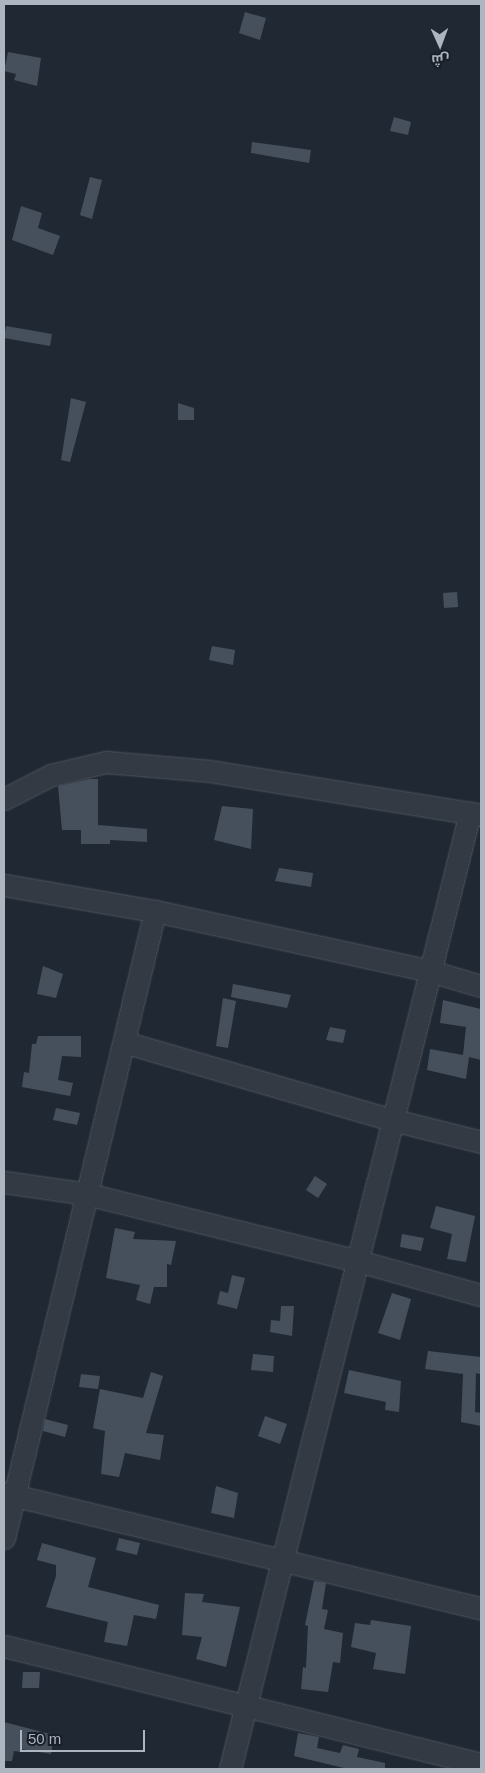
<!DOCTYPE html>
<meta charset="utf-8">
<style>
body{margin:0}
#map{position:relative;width:485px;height:1773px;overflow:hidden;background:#202833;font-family:Helvetica,Cairo,sans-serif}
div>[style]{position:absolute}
.building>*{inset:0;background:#46505d}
.roads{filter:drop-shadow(0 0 1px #4e555f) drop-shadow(0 0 1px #4e555f)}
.minor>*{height:21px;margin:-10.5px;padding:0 10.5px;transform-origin:10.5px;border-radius:10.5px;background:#333a44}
span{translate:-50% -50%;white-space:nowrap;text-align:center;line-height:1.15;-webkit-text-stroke:5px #191f28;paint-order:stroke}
.frame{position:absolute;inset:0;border:5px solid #adb5c1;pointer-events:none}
.north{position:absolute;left:415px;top:20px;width:50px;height:50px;-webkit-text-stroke:4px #191f28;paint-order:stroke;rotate:178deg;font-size:14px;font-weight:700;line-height:20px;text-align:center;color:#adb5c1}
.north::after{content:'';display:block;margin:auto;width:18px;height:22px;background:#adb5c1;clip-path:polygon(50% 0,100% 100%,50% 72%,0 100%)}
.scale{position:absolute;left:20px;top:1730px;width:125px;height:22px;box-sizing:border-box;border:2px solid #adb5c1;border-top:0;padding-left:6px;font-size:15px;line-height:18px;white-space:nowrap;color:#adb5c1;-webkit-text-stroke:4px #191f28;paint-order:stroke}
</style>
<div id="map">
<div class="building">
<div style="clip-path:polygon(245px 12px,266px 18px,260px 40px,239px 33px)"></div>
<div style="clip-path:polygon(8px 52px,41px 58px,37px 86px,14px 80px,16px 74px,4px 71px)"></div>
<div style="clip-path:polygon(394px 117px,411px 122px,408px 135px,390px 131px)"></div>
<div style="clip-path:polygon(252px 142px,311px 150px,309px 163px,251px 153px)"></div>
<div style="clip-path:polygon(90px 177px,102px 180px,92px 219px,80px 215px)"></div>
<div style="clip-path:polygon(21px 206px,42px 213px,38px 228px,60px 236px,53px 255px,12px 240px)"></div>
<div style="clip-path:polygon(6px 326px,52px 334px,50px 346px,4px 338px)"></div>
<div style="clip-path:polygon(71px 398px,86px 402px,70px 462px,61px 460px)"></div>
<div style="clip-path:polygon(178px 403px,194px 408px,194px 420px,178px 420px)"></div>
<div style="clip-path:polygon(457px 592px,458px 607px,444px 608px,443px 593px)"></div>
<div style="clip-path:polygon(212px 646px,235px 650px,233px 665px,209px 660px)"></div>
<div style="clip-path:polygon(89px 779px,98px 779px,98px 825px,147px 829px,147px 842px,110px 840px,110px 844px,81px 844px,81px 830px,62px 830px,58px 786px)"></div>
<div style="clip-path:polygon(222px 806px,253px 809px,251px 849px,214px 840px)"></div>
<div style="clip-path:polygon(279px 868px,313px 873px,311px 887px,275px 881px)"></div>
<div style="clip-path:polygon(43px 966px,63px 974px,56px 998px,37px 994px)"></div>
<div style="clip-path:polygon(233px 984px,291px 995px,287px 1008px,231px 997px)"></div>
<div style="clip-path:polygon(223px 998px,236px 1001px,228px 1048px,216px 1046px)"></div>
<div style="clip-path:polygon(443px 1000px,481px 1009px,481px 1060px,469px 1057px,466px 1079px,427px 1070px,430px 1049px,463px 1055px,466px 1027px,440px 1023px)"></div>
<div style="clip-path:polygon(330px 1027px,346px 1030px,343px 1043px,326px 1040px)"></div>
<div style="clip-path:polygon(38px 1036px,81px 1036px,81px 1057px,62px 1056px,58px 1080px,73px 1083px,70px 1096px,22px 1087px,24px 1072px,29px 1073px,32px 1044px,36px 1044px)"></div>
<div style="clip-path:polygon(56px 1108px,80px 1113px,77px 1125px,53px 1120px)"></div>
<div style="clip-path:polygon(315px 1176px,327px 1184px,318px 1198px,306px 1190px)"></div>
<div style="clip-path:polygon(436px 1206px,475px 1216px,466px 1262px,447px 1259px,452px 1234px,430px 1228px)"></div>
<div style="clip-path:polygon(115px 1228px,135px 1232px,133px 1239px,176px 1241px,171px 1265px,167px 1264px,167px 1287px,154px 1287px,150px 1304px,136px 1300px,140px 1285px,106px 1278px)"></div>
<div style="clip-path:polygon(402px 1234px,424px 1238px,421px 1251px,400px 1247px)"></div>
<div style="clip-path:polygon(232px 1275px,245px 1278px,237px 1309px,217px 1304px,220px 1291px,228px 1293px)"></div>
<div style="clip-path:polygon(392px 1293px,411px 1299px,400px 1340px,378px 1333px)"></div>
<div style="clip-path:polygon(281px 1306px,294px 1306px,292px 1336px,270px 1332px,271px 1320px,280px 1321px)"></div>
<div style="clip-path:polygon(428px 1351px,481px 1357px,480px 1374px,476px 1373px,475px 1412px,481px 1413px,481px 1426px,461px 1422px,463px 1374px,425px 1369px)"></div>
<div style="clip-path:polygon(253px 1354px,274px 1356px,273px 1372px,251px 1370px)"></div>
<div style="clip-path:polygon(349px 1370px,401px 1381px,399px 1412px,385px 1410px,386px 1402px,344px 1393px)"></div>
<div style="clip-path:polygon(151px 1372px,163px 1376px,146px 1433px,164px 1435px,160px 1460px,125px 1453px,119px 1477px,101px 1474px,105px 1431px,93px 1428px,100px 1389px,143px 1398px)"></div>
<div style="clip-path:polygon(81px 1374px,100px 1376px,98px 1389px,79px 1387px)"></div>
<div style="clip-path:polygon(265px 1416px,287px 1424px,280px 1444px,258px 1436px)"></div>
<div style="clip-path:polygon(45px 1419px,68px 1425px,65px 1437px,43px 1431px)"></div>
<div style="clip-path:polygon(216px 1486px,238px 1493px,234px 1518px,211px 1513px)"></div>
<div style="clip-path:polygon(119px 1538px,140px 1543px,137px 1555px,116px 1550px)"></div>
<div style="clip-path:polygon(42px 1543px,96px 1558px,88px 1587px,159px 1605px,156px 1619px,134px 1615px,127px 1646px,104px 1642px,108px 1622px,46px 1607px,56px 1576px,56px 1565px,37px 1560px)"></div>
<div style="clip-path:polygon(314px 1581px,326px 1583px,322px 1609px,328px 1610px,324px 1629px,343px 1633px,340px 1663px,333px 1662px,328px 1692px,301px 1689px,303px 1667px,306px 1668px,308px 1626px,305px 1625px)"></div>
<div style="clip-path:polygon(185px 1593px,204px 1594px,202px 1602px,240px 1607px,226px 1667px,196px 1659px,202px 1637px,182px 1635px)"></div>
<div style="clip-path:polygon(371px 1620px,411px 1626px,405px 1674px,373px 1669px,376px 1653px,351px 1647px,355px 1623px,370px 1625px)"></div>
<div style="clip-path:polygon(23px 1672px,40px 1672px,39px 1688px,22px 1688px)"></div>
<div style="clip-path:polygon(4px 1722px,54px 1735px,51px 1754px,21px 1749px,21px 1752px,14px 1751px,12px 1761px,4px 1761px)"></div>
<div style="clip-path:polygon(298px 1733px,319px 1737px,317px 1748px,340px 1753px,343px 1745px,359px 1749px,357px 1757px,385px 1763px,385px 1769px,348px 1769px,294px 1756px)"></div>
</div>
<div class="roads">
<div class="minor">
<div style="left:4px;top:799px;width:53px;rotate:-27.1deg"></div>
<div style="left:51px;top:775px;width:57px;rotate:-13.3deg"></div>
<div style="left:106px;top:762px;width:104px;rotate:4.9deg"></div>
<div style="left:210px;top:771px;width:275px;rotate:9.2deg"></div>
<div style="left:4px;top:885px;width:153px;rotate:9.8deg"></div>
<div style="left:155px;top:911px;width:281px;rotate:12.3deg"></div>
<div style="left:430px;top:971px;width:53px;rotate:16.4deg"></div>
<div style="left:124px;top:1042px;width:280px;rotate:16.2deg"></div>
<div style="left:393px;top:1120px;width:91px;rotate:14deg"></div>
<div style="left:4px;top:1182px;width:84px;rotate:8.2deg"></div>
<div style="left:87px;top:1194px;width:279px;rotate:13.9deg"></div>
<div style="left:358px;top:1261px;width:128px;rotate:15.5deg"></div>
<div style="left:4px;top:1493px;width:491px;rotate:13.6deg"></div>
<div style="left:4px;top:1538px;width:645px;rotate:-76.46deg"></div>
<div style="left:4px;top:1646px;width:491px;rotate:13.9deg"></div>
<div style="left:230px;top:1769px;width:986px;rotate:-75.91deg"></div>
</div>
</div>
<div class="frame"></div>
<div class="north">ش</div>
<div class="scale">50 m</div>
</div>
